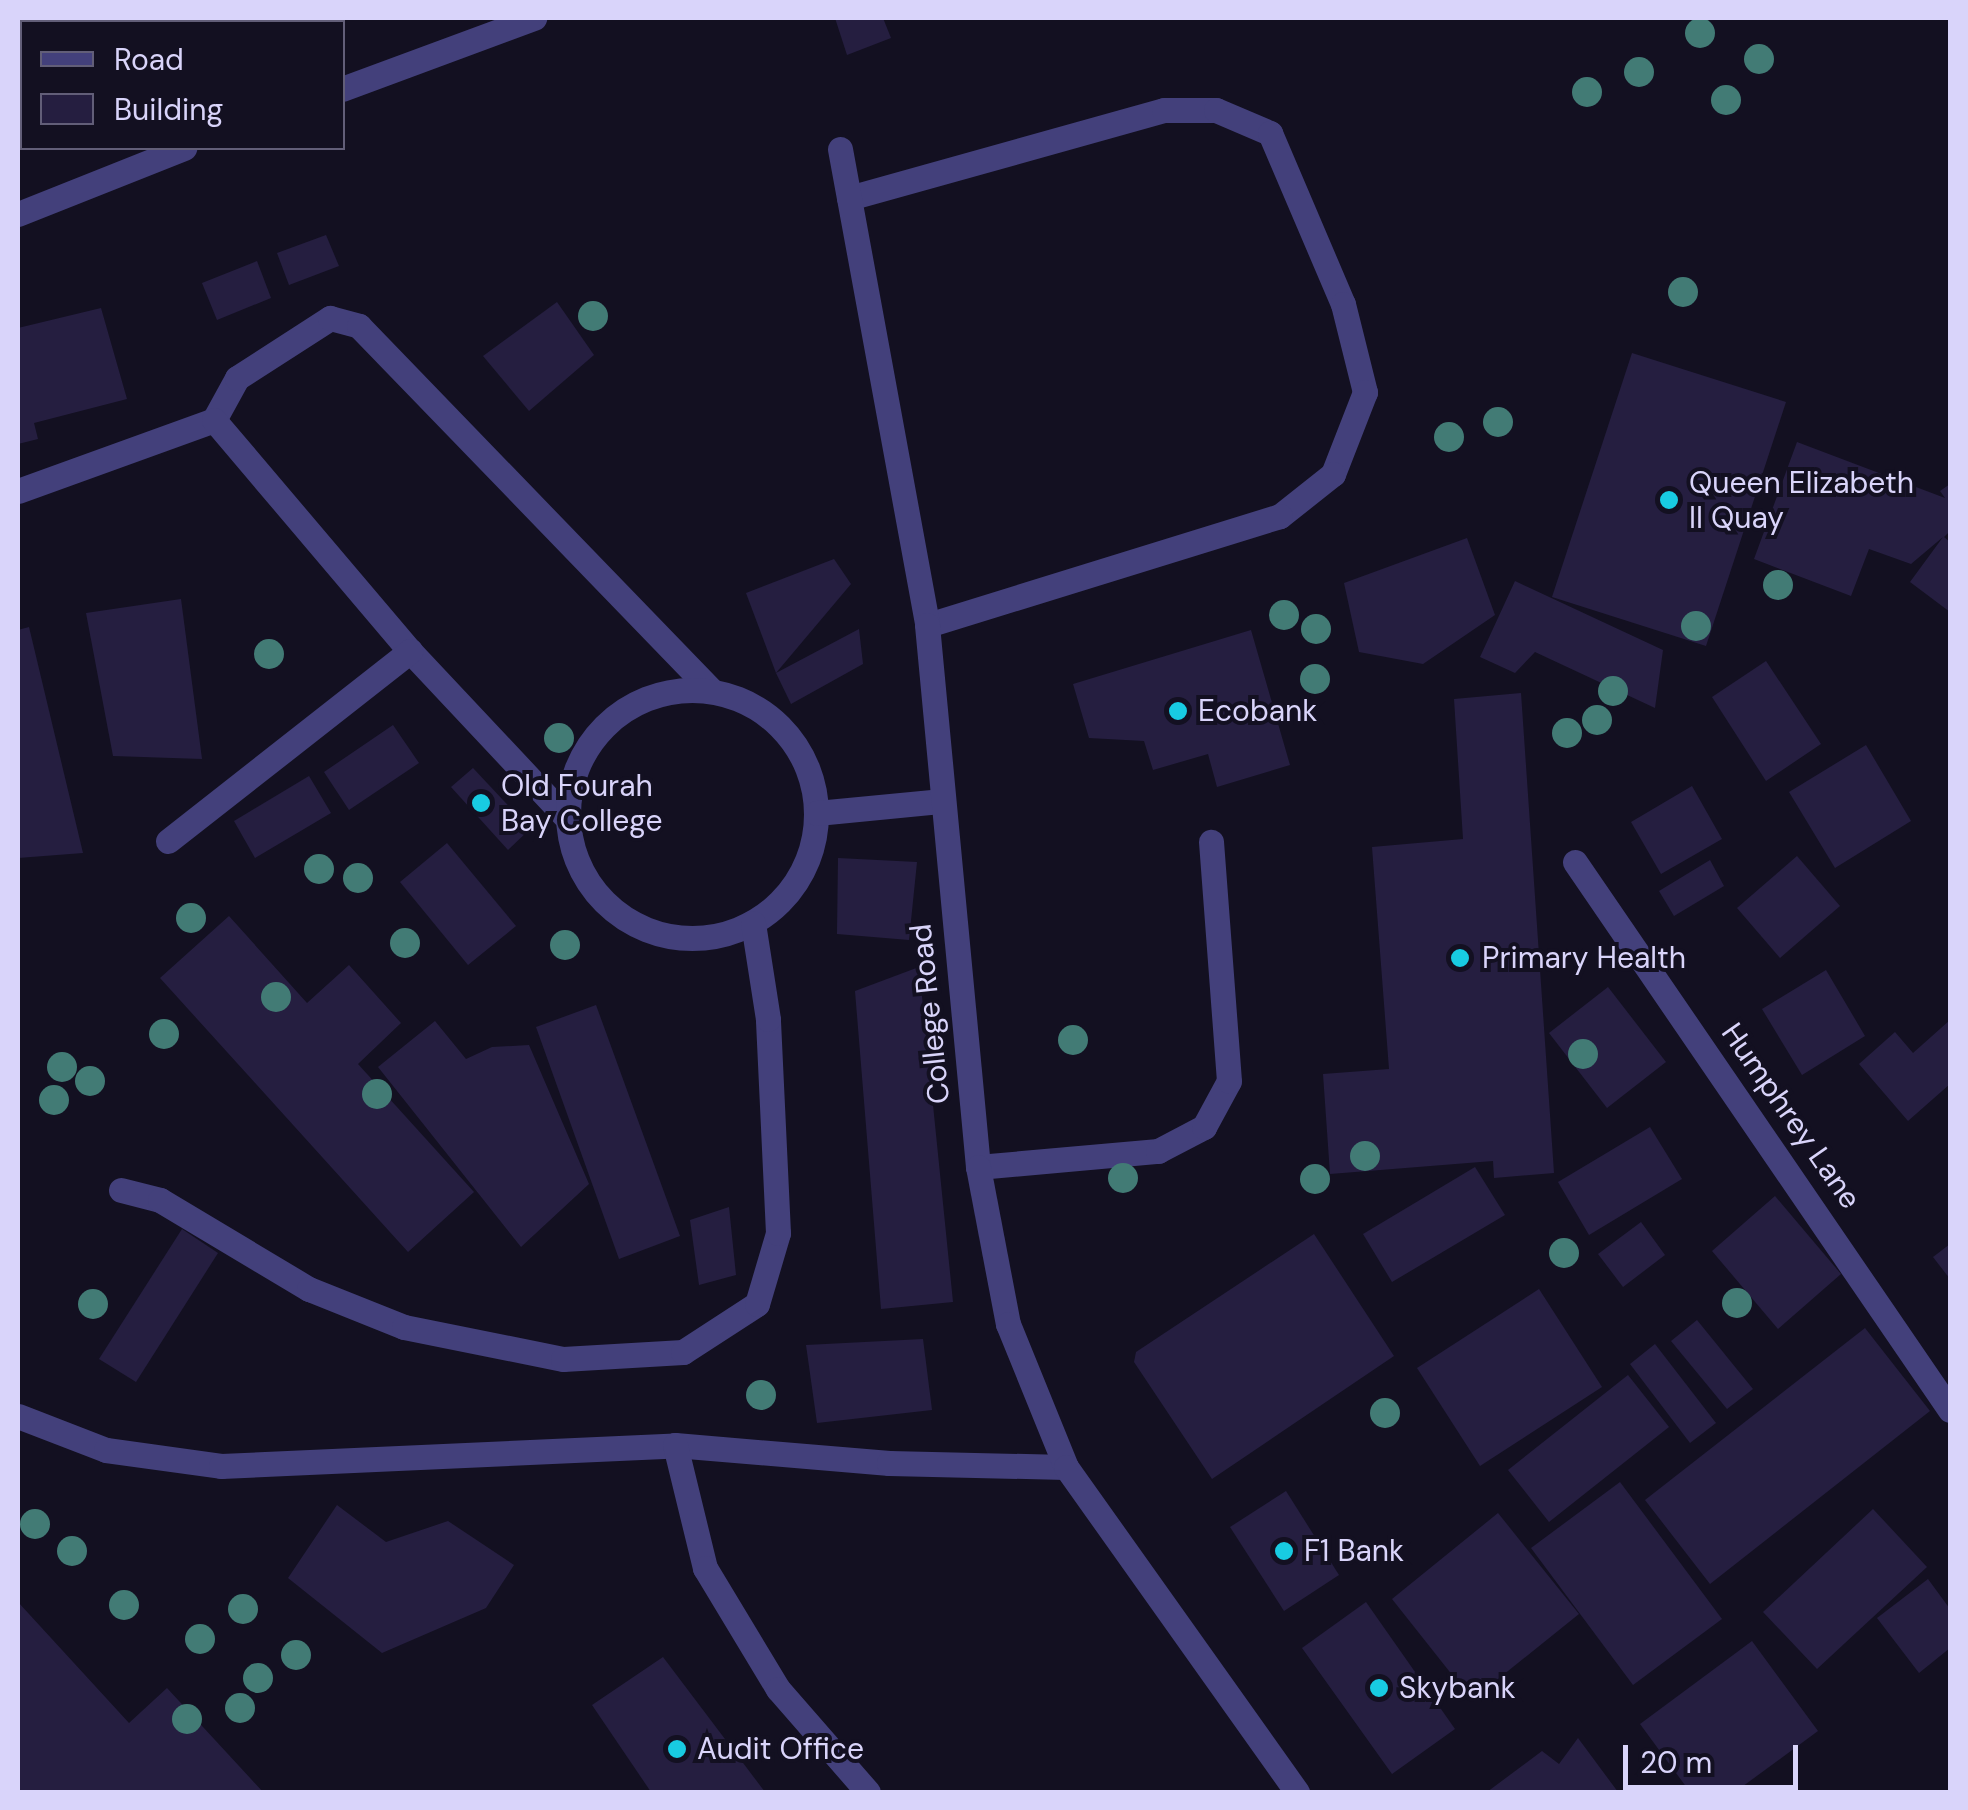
<!DOCTYPE html>
<style>
body{margin:0}
#map{position:relative;width:1968px;height:1810px;overflow:hidden;background:#131021;font-family:"DM Sans",sans-serif}
div>[style]{position:absolute}
.building>*{inset:0;background:#251e40}
.lane>*{height:25px;margin:-12.5px;padding:0 12.5px;transform-origin:12.5px;border-radius:12.5px;background:#43407b}
.lane>.ring{margin:-12.5px;padding:0;box-sizing:content-box;background:none;border:25px solid #43407b;border-radius:50%}
.street>*{height:25px;margin:-12.5px;padding:0 12.5px;transform-origin:12.5px;border-radius:12.5px;background:#43407b}
.trees>*{width:30px;height:30px;margin:-15px;border-radius:50%;background:#427b75}
.dots>*{width:28px;height:28px;translate:-50% -50%;box-sizing:border-box;border:5px solid #131021;border-radius:50%}
span{translate:-50% -50%;white-space:nowrap;text-align:center;line-height:1.15;-webkit-text-stroke:8px #131021;paint-order:stroke}
.poi-label{font-size:30px;color:#d9d4fa}
.left{translate:0 -50%;text-align:left}
.street-label{font-size:30px;color:#d9d4fa}
.frame{position:absolute;inset:0;border:20px solid #d9d4fa;pointer-events:none}
.legend{position:absolute;left:20px;top:20px;width:325px;height:130px;box-sizing:border-box;background:#131021;border:2px solid #625e78;margin:0;padding:12px 18px;list-style:none;font-size:30px;color:#d9d4fa}
.legend li{display:flex;align-items:center;gap:20px;height:50px}
.legend b{width:50px;border:2px solid #625e78}
.scale{position:absolute;left:1623px;top:1745px;width:175px;height:45px;box-sizing:border-box;border:5px solid #d9d4fa;border-top:0;padding-left:12px;font-size:30px;line-height:35px;white-space:nowrap;color:#d9d4fa;-webkit-text-stroke:8px #131021;paint-order:stroke}
</style>
<div id="map">
<div class="building">
<div style="clip-path:polygon(18px 18px,127px 18px,22px 22px,18px 56px)"></div>
<div style="clip-path:polygon(835px 18px,883px 18px,891px 38px,847px 55px)"></div>
<div style="clip-path:polygon(326px 235px,339px 266px,289px 285px,277px 253px)"></div>
<div style="clip-path:polygon(257px 261px,271px 298px,217px 320px,202px 283px)"></div>
<div style="clip-path:polygon(557px 302px,594px 355px,529px 411px,483px 356px)"></div>
<div style="clip-path:polygon(101px 308px,127px 399px,34px 423px,38px 439px,18px 444px,18px 328px)"></div>
<div style="clip-path:polygon(1632px 353px,1786px 402px,1706px 646px,1552px 597px)"></div>
<div style="clip-path:polygon(1797px 442px,1945px 498px,1940px 491px,1950px 484px,1950px 531px,1944px 537px,1950px 542px,1950px 612px,1910px 582px,1943px 537px,1911px 564px,1869px 549px,1851px 596px,1754px 559px)"></div>
<div style="clip-path:polygon(1467px 538px,1495px 615px,1423px 664px,1359px 652px,1344px 583px)"></div>
<div style="clip-path:polygon(834px 559px,851px 584px,776px 673px,746px 593px)"></div>
<div style="clip-path:polygon(1515px 581px,1663px 650px,1655px 708px,1535px 652px,1515px 673px,1480px 657px)"></div>
<div style="clip-path:polygon(181px 599px,202px 759px,113px 756px,86px 613px)"></div>
<div style="clip-path:polygon(29px 627px,83px 853px,18px 858px,18px 630px)"></div>
<div style="clip-path:polygon(859px 629px,863px 664px,791px 704px,776px 673px)"></div>
<div style="clip-path:polygon(1251px 630px,1290px 765px,1217px 787px,1208px 754px,1153px 770px,1144px 741px,1089px 738px,1073px 684px)"></div>
<div style="clip-path:polygon(1766px 661px,1821px 744px,1766px 781px,1712px 697px)"></div>
<div style="clip-path:polygon(1521px 693px,1554px 1173px,1494px 1178px,1493px 1161px,1330px 1174px,1323px 1074px,1389px 1069px,1372px 847px,1463px 839px,1454px 699px)"></div>
<div style="clip-path:polygon(393px 725px,419px 763px,349px 810px,324px 772px)"></div>
<div style="clip-path:polygon(1866px 745px,1911px 821px,1835px 868px,1789px 792px)"></div>
<div style="clip-path:polygon(473px 768px,530px 829px,508px 850px,451px 787px)"></div>
<div style="clip-path:polygon(309px 776px,331px 813px,255px 858px,234px 821px)"></div>
<div style="clip-path:polygon(1692px 786px,1722px 839px,1661px 874px,1631px 822px)"></div>
<div style="clip-path:polygon(447px 843px,516px 926px,468px 965px,400px 882px)"></div>
<div style="clip-path:polygon(1797px 856px,1840px 906px,1780px 958px,1737px 908px)"></div>
<div style="clip-path:polygon(838px 858px,917px 862px,909px 940px,837px 934px)"></div>
<div style="clip-path:polygon(1710px 860px,1724px 886px,1674px 916px,1659px 891px)"></div>
<div style="clip-path:polygon(229px 916px,307px 1003px,349px 965px,401px 1023px,358px 1064px,474px 1192px,408px 1252px,160px 978px)"></div>
<div style="clip-path:polygon(919px 967px,953px 1302px,881px 1309px,855px 991px)"></div>
<div style="clip-path:polygon(1826px 970px,1865px 1036px,1802px 1075px,1762px 1009px)"></div>
<div style="clip-path:polygon(1608px 987px,1666px 1062px,1607px 1108px,1549px 1033px)"></div>
<div style="clip-path:polygon(596px 1005px,680px 1236px,619px 1259px,536px 1027px)"></div>
<div style="clip-path:polygon(1950px 1020px,1950px 1084px,1908px 1121px,1859px 1064px,1895px 1032px,1913px 1053px)"></div>
<div style="clip-path:polygon(435px 1021px,466px 1059px,492px 1047px,529px 1045px,589px 1184px,521px 1247px,378px 1067px)"></div>
<div style="clip-path:polygon(1650px 1127px,1682px 1179px,1589px 1235px,1558px 1182px)"></div>
<div style="clip-path:polygon(1475px 1167px,1505px 1215px,1392px 1282px,1363px 1234px)"></div>
<div style="clip-path:polygon(1775px 1196px,1841px 1274px,1778px 1329px,1712px 1251px)"></div>
<div style="clip-path:polygon(729px 1207px,736px 1275px,699px 1285px,690px 1220px)"></div>
<div style="clip-path:polygon(1641px 1222px,1665px 1255px,1623px 1287px,1598px 1254px)"></div>
<div style="clip-path:polygon(182px 1229px,218px 1253px,136px 1382px,99px 1359px)"></div>
<div style="clip-path:polygon(1314px 1234px,1394px 1356px,1212px 1479px,1134px 1362px,1136px 1352px)"></div>
<div style="clip-path:polygon(1950px 1244px,1950px 1279px,1933px 1257px)"></div>
<div style="clip-path:polygon(1539px 1289px,1602px 1387px,1480px 1466px,1417px 1368px)"></div>
<div style="clip-path:polygon(1697px 1320px,1753px 1389px,1727px 1409px,1671px 1341px)"></div>
<div style="clip-path:polygon(1865px 1328px,1930px 1411px,1710px 1584px,1645px 1500px)"></div>
<div style="clip-path:polygon(923px 1339px,932px 1410px,817px 1423px,806px 1345px)"></div>
<div style="clip-path:polygon(1655px 1344px,1716px 1423px,1690px 1443px,1630px 1364px)"></div>
<div style="clip-path:polygon(1628px 1375px,1669px 1427px,1549px 1522px,1508px 1470px)"></div>
<div style="clip-path:polygon(1620px 1482px,1722px 1619px,1633px 1685px,1531px 1548px)"></div>
<div style="clip-path:polygon(1286px 1491px,1339px 1575px,1284px 1611px,1230px 1527px)"></div>
<div style="clip-path:polygon(337px 1505px,386px 1542px,448px 1521px,514px 1565px,486px 1608px,382px 1653px,288px 1578px)"></div>
<div style="clip-path:polygon(1873px 1509px,1927px 1567px,1817px 1669px,1763px 1612px)"></div>
<div style="clip-path:polygon(1498px 1513px,1579px 1614px,1472px 1700px,1392px 1599px)"></div>
<div style="clip-path:polygon(1928px 1579px,1950px 1609px,1950px 1648px,1919px 1673px,1877px 1618px)"></div>
<div style="clip-path:polygon(18px 1602px,129px 1723px,167px 1688px,263px 1792px,18px 1792px)"></div>
<div style="clip-path:polygon(1366px 1602px,1455px 1729px,1392px 1774px,1302px 1648px)"></div>
<div style="clip-path:polygon(1752px 1641px,1818px 1731px,1735px 1792px,1690px 1792px,1640px 1724px)"></div>
<div style="clip-path:polygon(663px 1657px,765px 1792px,651px 1792px,592px 1705px)"></div>
<div style="clip-path:polygon(1578px 1738px,1618px 1792px,1487px 1792px,1542px 1751px,1559px 1764px)"></div>
</div>
<div class="lane">
<div style="left:250px;top:18px;width:4px;rotate:63deg"></div>
<div style="left:342px;top:89px;width:205px;rotate:-20.3deg"></div>
<div style="left:849px;top:198px;width:327px;rotate:-15.6deg"></div>
<div style="left:1164px;top:110px;width:52px"></div>
<div style="left:1216px;top:110px;width:59px;rotate:23.1deg"></div>
<div style="left:1270px;top:133px;width:186px;rotate:66.9deg"></div>
<div style="left:1343px;top:304px;width:91px;rotate:76deg"></div>
<div style="left:1365px;top:392px;width:88px;rotate:111.3deg"></div>
<div style="left:1333px;top:474px;width:68px;rotate:141.6deg"></div>
<div style="left:1280px;top:516px;width:369px;rotate:162.8deg"></div>
<div style="left:18px;top:214px;width:179px;rotate:-21.7deg"></div>
<div style="left:214px;top:420px;width:48px;rotate:-61.3deg"></div>
<div style="left:237px;top:378px;width:111px;rotate:-32.8deg"></div>
<div style="left:330px;top:318px;width:30px;rotate:15deg"></div>
<div style="left:359px;top:326px;width:505px;rotate:45.96deg"></div>
<div style="left:18px;top:491px;width:208px;rotate:-19.9deg"></div>
<div style="left:214px;top:420px;width:303px;rotate:49.7deg"></div>
<div style="left:410px;top:651px;width:229px;rotate:46.8deg"></div>
<div class="ring" style="left:568px;top:690px;width:223px;height:223px"></div>
<div style="left:817px;top:813px;width:126px;rotate:-5.5deg"></div>
<div style="left:168px;top:841px;width:308px;rotate:-38.1deg"></div>
<div style="left:978px;top:1167px;width:181px;rotate:-5.1deg"></div>
<div style="left:1158px;top:1151px;width:52px;rotate:-27.6deg"></div>
<div style="left:1204px;top:1127px;width:52px;rotate:-61.5deg"></div>
<div style="left:1229px;top:1081px;width:240px;rotate:-94.3deg"></div>
<div style="left:121px;top:1190px;width:40px;rotate:14.4deg"></div>
<div style="left:160px;top:1200px;width:174px;rotate:30.9deg"></div>
<div style="left:309px;top:1289px;width:102px;rotate:21.8deg"></div>
<div style="left:404px;top:1327px;width:162px;rotate:11.4deg"></div>
<div style="left:563px;top:1359px;width:120px;rotate:-3.3deg"></div>
<div style="left:683px;top:1352px;width:88px;rotate:-33deg"></div>
<div style="left:757px;top:1304px;width:74px;rotate:-73.5deg"></div>
<div style="left:778px;top:1233px;width:214px;rotate:-92.7deg"></div>
<div style="left:768px;top:1019px;width:97px;rotate:-98.9deg"></div>
<div style="left:18px;top:1416px;width:94px;rotate:21.1deg"></div>
<div style="left:106px;top:1450px;width:116px;rotate:7.9deg"></div>
<div style="left:221px;top:1466px;width:454px;rotate:-2.6deg"></div>
<div style="left:675px;top:1445px;width:215px;rotate:4.8deg"></div>
<div style="left:889px;top:1463px;width:177px;rotate:1.3deg"></div>
<div style="left:675px;top:1445px;width:127px;rotate:76.3deg"></div>
<div style="left:705px;top:1568px;width:141px;rotate:58.9deg"></div>
<div style="left:778px;top:1689px;width:137px;rotate:48.9deg"></div>
</div>
<div class="street">
<div style="left:840px;top:149px;width:484px;rotate:79.6deg"></div>
<div style="left:927px;top:625px;width:544px;rotate:84.62deg"></div>
<div style="left:978px;top:1167px;width:160px;rotate:79.2deg"></div>
<div style="left:1008px;top:1324px;width:154px;rotate:67.9deg"></div>
<div style="left:1066px;top:1467px;width:399px;rotate:54.6deg"></div>
<div style="left:1575px;top:862px;width:664px;rotate:55.62deg"></div>
</div>
<div class="trees">
<div style="left:1700px;top:33px"></div>
<div style="left:1759px;top:59px"></div>
<div style="left:1639px;top:72px"></div>
<div style="left:1587px;top:92px"></div>
<div style="left:1726px;top:100px"></div>
<div style="left:1683px;top:292px"></div>
<div style="left:593px;top:316px"></div>
<div style="left:1498px;top:422px"></div>
<div style="left:1449px;top:437px"></div>
<div style="left:1778px;top:585px"></div>
<div style="left:1284px;top:615px"></div>
<div style="left:1696px;top:626px"></div>
<div style="left:1316px;top:629px"></div>
<div style="left:269px;top:654px"></div>
<div style="left:1315px;top:679px"></div>
<div style="left:1613px;top:691px"></div>
<div style="left:1597px;top:720px"></div>
<div style="left:1567px;top:733px"></div>
<div style="left:559px;top:738px"></div>
<div style="left:319px;top:869px"></div>
<div style="left:358px;top:878px"></div>
<div style="left:191px;top:918px"></div>
<div style="left:405px;top:943px"></div>
<div style="left:565px;top:945px"></div>
<div style="left:276px;top:997px"></div>
<div style="left:164px;top:1034px"></div>
<div style="left:1073px;top:1040px"></div>
<div style="left:1583px;top:1054px"></div>
<div style="left:62px;top:1067px"></div>
<div style="left:90px;top:1081px"></div>
<div style="left:377px;top:1094px"></div>
<div style="left:54px;top:1100px"></div>
<div style="left:1365px;top:1156px"></div>
<div style="left:1123px;top:1178px"></div>
<div style="left:1315px;top:1179px"></div>
<div style="left:1564px;top:1253px"></div>
<div style="left:1737px;top:1303px"></div>
<div style="left:93px;top:1304px"></div>
<div style="left:761px;top:1395px"></div>
<div style="left:1385px;top:1413px"></div>
<div style="left:35px;top:1524px"></div>
<div style="left:72px;top:1551px"></div>
<div style="left:124px;top:1605px"></div>
<div style="left:243px;top:1609px"></div>
<div style="left:200px;top:1639px"></div>
<div style="left:296px;top:1655px"></div>
<div style="left:258px;top:1678px"></div>
<div style="left:240px;top:1708px"></div>
<div style="left:187px;top:1719px"></div>
</div>
<div class="dots">
<div style="left:1669px;top:500px;background:#18cbe2"></div>
<div style="left:1178px;top:711px;background:#18cbe2"></div>
<div style="left:481px;top:803px;background:#18cbe2"></div>
<div style="left:1460px;top:958px;background:#18cbe2"></div>
<div style="left:1284px;top:1551px;background:#18cbe2"></div>
<div style="left:1379px;top:1688px;background:#18cbe2"></div>
<div style="left:677px;top:1749px;background:#18cbe2"></div>
</div>
<div class="poi-label">
<span class="left" style="left:1689px;top:500px">Queen Elizabeth<br>II Quay</span>
<span class="left" style="left:1198px;top:711px">Ecobank</span>
<span class="left" style="left:501px;top:803px">Old Fourah<br>Bay College</span>
<span class="left" style="left:1482px;top:958px">Primary Health</span>
<span class="left" style="left:1304px;top:1551px">F1 Bank</span>
<span class="left" style="left:1399px;top:1688px">Skybank</span>
<span class="left" style="left:697px;top:1749px">Audit Office</span>
</div>
<div class="street-label">
<span style="left:930px;top:1014px;rotate:-96deg">College Road</span>
<span style="left:1791px;top:1116px;rotate:55deg">Humphrey Lane</span>
</div>
<div class="frame"></div>
<ul class="legend">
<li><b style="height:12px;background:#43407b"></b>Road</li>
<li><b style="height:28px;background:#251e40"></b>Building</li>
</ul>
<div class="scale">20 m</div>
</div>
